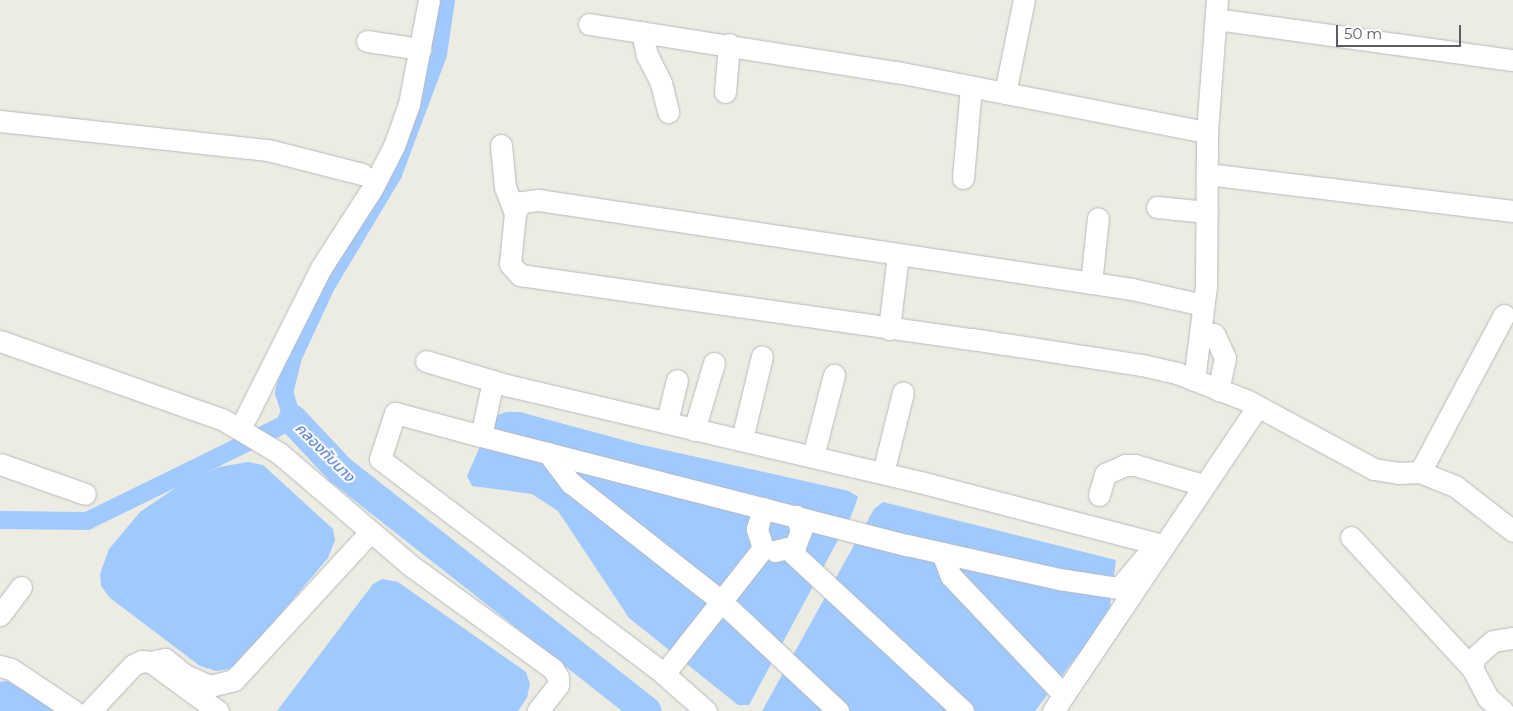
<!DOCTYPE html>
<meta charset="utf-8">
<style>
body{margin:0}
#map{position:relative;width:1513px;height:711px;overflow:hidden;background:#edece2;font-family:Montserrat,"Noto Sans Thai",sans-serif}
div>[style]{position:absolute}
.water>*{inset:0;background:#a0caff}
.canal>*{height:18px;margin:-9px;padding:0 9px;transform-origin:9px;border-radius:9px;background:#a0caff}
.river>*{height:30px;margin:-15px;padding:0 15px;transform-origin:15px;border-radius:15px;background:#a0caff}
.roads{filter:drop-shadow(0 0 1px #b7b9bf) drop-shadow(0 0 1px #b7b9bf)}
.minor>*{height:21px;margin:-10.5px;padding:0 10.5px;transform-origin:10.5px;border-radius:10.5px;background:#fff}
span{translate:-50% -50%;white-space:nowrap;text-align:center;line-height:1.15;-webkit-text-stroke:4px #fff;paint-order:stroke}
.water-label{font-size:15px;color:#4071c5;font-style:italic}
.scale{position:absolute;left:1336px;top:25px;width:125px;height:22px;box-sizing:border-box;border:2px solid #5a5d63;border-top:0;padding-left:6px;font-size:15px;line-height:18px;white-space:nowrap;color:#5a5d63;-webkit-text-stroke:4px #fff;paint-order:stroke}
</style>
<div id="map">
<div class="water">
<div style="clip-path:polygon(506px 412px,520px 412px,638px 444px,849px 491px,858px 497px,852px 514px,749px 705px,738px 705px,629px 618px,558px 511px,532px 494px,472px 486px,467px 476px,493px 417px)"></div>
<div style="clip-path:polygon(248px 462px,263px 465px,333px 529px,335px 540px,328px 558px,240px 662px,229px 669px,216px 671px,200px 666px,110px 598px,101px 586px,100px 574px,109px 549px,140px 512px,184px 482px,219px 467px)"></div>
<div style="clip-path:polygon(883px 502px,1116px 560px,1109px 614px,1035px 711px,762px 711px,874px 509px)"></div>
<div style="clip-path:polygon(382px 579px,398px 582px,526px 672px,530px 684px,527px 698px,518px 711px,277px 711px,373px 584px)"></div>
<div style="clip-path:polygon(7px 681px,43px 701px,55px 711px,0 711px,0 682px)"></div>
</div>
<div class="canal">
<div style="left:0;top:520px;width:87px;rotate:0.7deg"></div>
<div style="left:87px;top:521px;width:229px;rotate:-26.1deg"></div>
<div style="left:293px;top:420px;width:28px;rotate:-108deg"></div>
<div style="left:284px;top:393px;width:37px;rotate:-76deg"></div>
<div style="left:293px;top:357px;width:78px;rotate:-65.1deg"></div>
<div style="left:326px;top:286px;width:131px;rotate:-59.1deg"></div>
<div style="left:393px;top:174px;width:128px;rotate:-69.4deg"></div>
<div style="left:438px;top:54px;width:55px;rotate:-81.6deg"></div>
</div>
<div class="river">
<div style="left:293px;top:420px;width:69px;rotate:46.8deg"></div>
<div style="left:340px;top:470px;width:390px;rotate:38.2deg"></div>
</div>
<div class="roads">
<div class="minor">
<div style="left:1216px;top:19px;width:300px;rotate:7.9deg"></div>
<div style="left:589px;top:24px;width:312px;rotate:8.9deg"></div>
<div style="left:897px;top:72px;width:316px;rotate:11deg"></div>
<div style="left:642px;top:32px;width:24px;rotate:78deg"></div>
<div style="left:647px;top:55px;width:31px;rotate:63deg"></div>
<div style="left:661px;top:83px;width:30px;rotate:76deg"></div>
<div style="left:367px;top:41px;width:54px;rotate:8.6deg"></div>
<div style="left:725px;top:92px;width:48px;rotate:-85.2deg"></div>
<div style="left:1005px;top:93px;width:95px;rotate:-78.5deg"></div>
<div style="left:0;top:121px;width:270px;rotate:6.2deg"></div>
<div style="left:268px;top:150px;width:97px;rotate:14.3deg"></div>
<div style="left:501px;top:145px;width:42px;rotate:84.6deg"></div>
<div style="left:505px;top:187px;width:28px;rotate:69deg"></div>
<div style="left:1207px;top:174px;width:308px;rotate:6.9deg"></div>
<div style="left:963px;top:178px;width:92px;rotate:-85deg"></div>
<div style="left:1157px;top:207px;width:50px;rotate:5.7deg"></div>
<div style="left:1091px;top:283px;width:65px;rotate:-83.9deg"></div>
<div style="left:1203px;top:305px;width:73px;rotate:-167.3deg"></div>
<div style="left:1132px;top:289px;width:601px;rotate:-171.48deg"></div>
<div style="left:538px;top:200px;width:17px;rotate:173deg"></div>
<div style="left:521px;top:202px;width:13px;rotate:119deg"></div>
<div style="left:515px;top:213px;width:51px;rotate:95.6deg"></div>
<div style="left:510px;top:264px;width:15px;rotate:48deg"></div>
<div style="left:520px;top:275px;width:457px;rotate:8.1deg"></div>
<div style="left:972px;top:339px;width:172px;rotate:8.7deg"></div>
<div style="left:1142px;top:365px;width:36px;rotate:13deg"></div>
<div style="left:1177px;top:373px;width:76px;rotate:21.5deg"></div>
<div style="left:1248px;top:401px;width:143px;rotate:28.4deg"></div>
<div style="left:1374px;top:469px;width:25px;rotate:9deg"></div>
<div style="left:1399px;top:473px;width:21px;rotate:-3deg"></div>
<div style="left:1420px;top:472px;width:38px;rotate:22deg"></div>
<div style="left:1455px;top:486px;width:73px;rotate:37.8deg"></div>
<div style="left:889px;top:329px;width:75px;rotate:-83.1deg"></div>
<div style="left:1214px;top:334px;width:26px;rotate:65deg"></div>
<div style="left:1225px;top:358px;width:33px;rotate:102deg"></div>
<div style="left:0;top:341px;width:235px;rotate:19.4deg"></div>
<div style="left:222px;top:419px;width:66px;rotate:30.8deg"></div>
<div style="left:279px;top:453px;width:172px;rotate:40.5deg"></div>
<div style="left:410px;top:565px;width:177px;rotate:36deg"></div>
<div style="left:553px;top:669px;width:9px;rotate:58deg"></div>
<div style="left:558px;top:677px;width:8px;rotate:90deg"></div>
<div style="left:558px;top:685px;width:33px;rotate:128deg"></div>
<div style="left:426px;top:361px;width:84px;rotate:16.7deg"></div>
<div style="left:506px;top:385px;width:425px;rotate:13.2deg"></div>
<div style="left:920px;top:482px;width:250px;rotate:14.6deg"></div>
<div style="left:1194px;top:380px;width:95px;rotate:-82.7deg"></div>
<div style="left:1206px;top:286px;width:154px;rotate:-89.6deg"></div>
<div style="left:1207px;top:132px;width:132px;rotate:-85.7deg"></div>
<div style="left:493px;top:381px;width:56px;rotate:102.3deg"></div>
<div style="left:481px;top:436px;width:440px;rotate:14.4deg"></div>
<div style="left:907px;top:545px;width:156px;rotate:12.6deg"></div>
<div style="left:1059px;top:579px;width:61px;rotate:8.5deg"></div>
<div style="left:1119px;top:588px;width:57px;rotate:-49.9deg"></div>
<div style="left:667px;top:421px;width:42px;rotate:-76.3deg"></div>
<div style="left:241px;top:427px;width:178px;rotate:-63.3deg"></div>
<div style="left:321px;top:268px;width:96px;rotate:-57.3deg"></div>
<div style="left:373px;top:187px;width:46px;rotate:-62.9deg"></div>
<div style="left:394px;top:146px;width:45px;rotate:-70.3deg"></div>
<div style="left:409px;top:104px;width:106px;rotate:-79.1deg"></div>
<div style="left:694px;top:430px;width:70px;rotate:-73.4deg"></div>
<div style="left:481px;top:436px;width:89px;rotate:-165deg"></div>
<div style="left:395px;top:413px;width:48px;rotate:108.1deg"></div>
<div style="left:380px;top:459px;width:356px;rotate:37.1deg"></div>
<div style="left:664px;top:674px;width:56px;rotate:41.4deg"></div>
<div style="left:742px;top:439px;width:85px;rotate:-76.5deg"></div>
<div style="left:548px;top:453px;width:38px;rotate:53deg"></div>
<div style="left:571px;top:483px;width:191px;rotate:38.2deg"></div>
<div style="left:721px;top:601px;width:161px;rotate:43.2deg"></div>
<div style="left:813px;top:456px;width:84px;rotate:-75.5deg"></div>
<div style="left:0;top:464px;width:90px;rotate:19.4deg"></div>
<div style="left:1420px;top:472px;width:178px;rotate:-61.9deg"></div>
<div style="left:883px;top:473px;width:83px;rotate:-76.1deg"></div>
<div style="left:1099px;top:495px;width:22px;rotate:-74deg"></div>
<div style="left:1105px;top:474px;width:22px;rotate:-24deg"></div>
<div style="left:1125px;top:465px;width:10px"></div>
<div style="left:1135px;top:465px;width:71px;rotate:16.4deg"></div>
<div style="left:1351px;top:537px;width:178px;rotate:47.3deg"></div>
<div style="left:1472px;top:668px;width:34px;rotate:62deg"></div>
<div style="left:1488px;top:698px;width:20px;rotate:41deg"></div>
<div style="left:787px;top:548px;width:240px;rotate:42.8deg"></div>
<div style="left:775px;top:551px;width:21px;rotate:-14deg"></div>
<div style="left:795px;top:546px;width:16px;rotate:-68deg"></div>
<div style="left:801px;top:531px;width:16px;rotate:-108deg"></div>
<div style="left:942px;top:553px;width:25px;rotate:69deg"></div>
<div style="left:951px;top:576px;width:164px;rotate:46.5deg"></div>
<div style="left:0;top:615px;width:35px;rotate:-53deg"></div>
<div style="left:151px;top:662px;width:14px;rotate:-12deg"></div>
<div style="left:165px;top:659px;width:26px;rotate:39deg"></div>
<div style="left:185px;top:675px;width:27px;rotate:24deg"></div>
<div style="left:210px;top:686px;width:25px;rotate:-14deg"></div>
<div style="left:234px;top:680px;width:201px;rotate:-47.4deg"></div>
<div style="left:0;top:666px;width:11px;rotate:15deg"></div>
<div style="left:11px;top:669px;width:76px;rotate:33.7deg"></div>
<div style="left:1472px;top:668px;width:11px;rotate:-75deg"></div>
<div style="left:1475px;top:657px;width:24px;rotate:-42deg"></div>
<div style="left:1493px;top:641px;width:20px;rotate:-9deg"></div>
<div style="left:664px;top:674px;width:160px;rotate:-51.8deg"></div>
<div style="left:763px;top:548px;width:20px;rotate:-108deg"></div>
<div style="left:757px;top:529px;width:22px;rotate:-74deg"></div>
<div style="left:90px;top:711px;width:63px;rotate:-46.9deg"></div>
<div style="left:133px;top:665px;width:10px;rotate:-24deg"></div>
<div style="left:142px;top:661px;width:9px;rotate:6deg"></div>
<div style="left:151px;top:662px;width:83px;rotate:36.2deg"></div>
<div style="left:1053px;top:711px;width:367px;rotate:-56.1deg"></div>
</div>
</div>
<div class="water-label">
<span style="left:325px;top:452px;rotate:45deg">คลองทับนาง</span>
</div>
<div class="scale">50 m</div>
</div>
